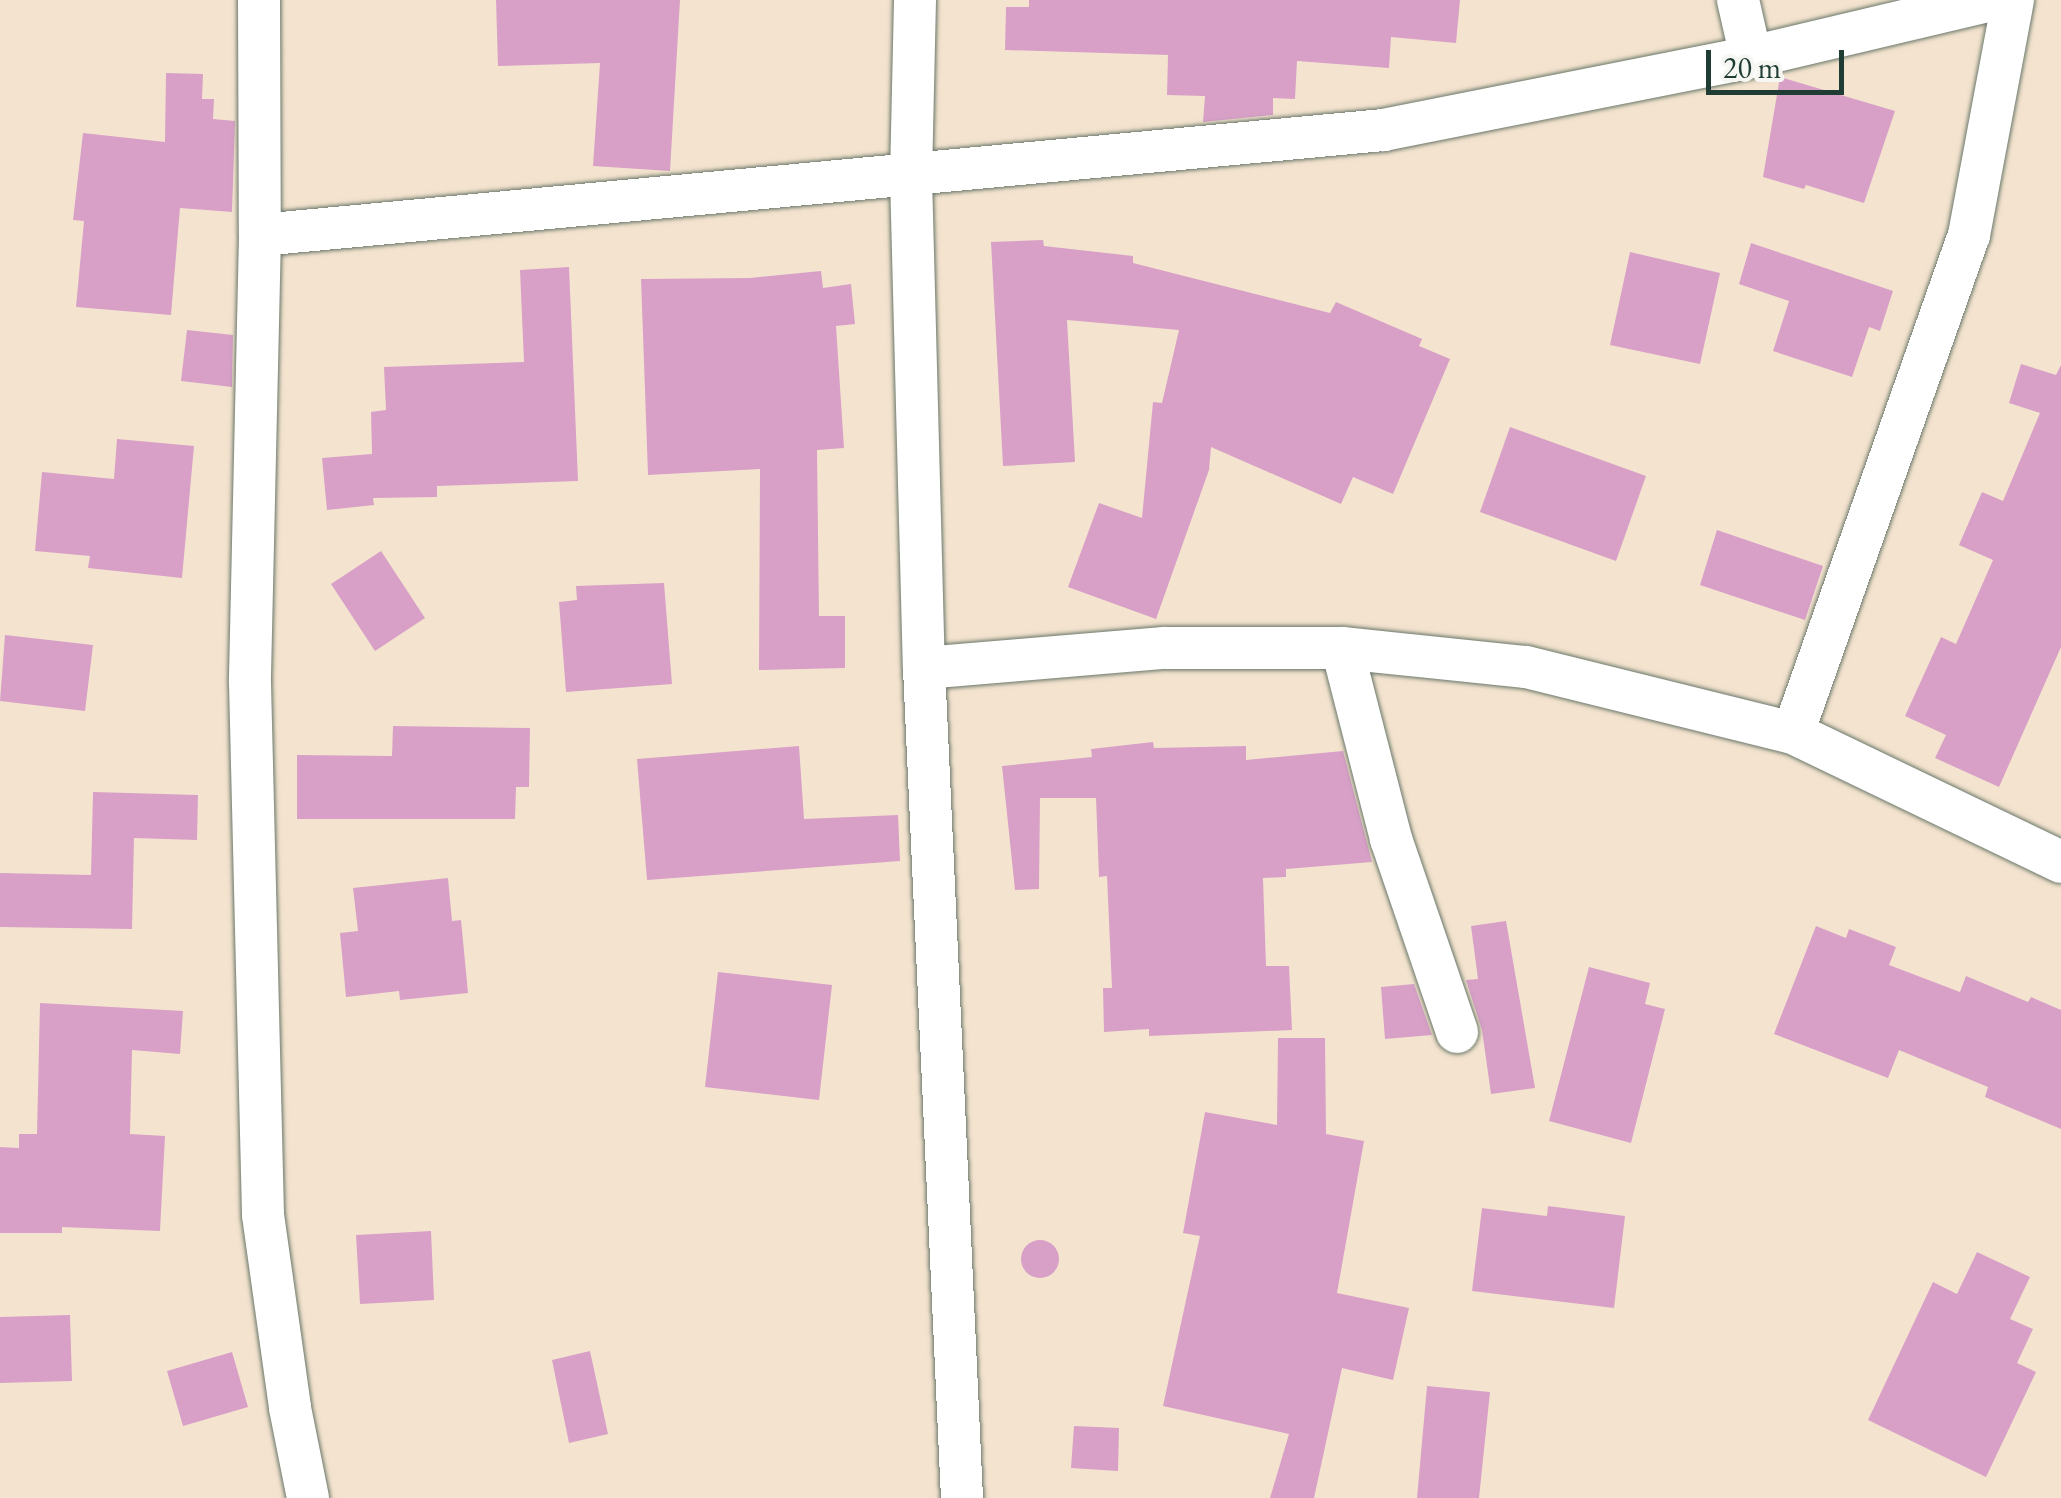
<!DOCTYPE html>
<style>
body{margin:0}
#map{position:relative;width:2061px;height:1498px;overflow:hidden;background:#f4e4cf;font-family:"EB Garamond",serif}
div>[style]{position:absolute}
.building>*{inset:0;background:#d8a0c7}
.round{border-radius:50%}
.roads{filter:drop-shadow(0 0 2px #6a776a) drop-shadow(0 0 2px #6a776a)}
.minor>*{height:42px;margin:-21px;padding:0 21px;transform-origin:21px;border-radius:21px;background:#fff}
span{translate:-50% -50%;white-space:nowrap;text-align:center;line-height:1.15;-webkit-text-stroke:8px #f6f6f2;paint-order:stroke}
.scale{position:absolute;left:1706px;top:50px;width:138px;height:45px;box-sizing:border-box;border:5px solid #1f3d34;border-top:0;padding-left:12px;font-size:30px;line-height:35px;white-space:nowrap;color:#1f3d34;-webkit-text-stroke:8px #f6f6f2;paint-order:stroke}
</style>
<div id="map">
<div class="building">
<div style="clip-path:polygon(496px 0,680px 0,670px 171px,593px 166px,600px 63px,498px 66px)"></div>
<div style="clip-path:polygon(1029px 0,1460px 0,1456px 43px,1391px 37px,1389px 68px,1297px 61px,1295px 99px,1273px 98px,1273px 115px,1203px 122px,1205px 96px,1167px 95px,1168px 55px,1005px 50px,1006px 7px,1029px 7px)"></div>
<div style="clip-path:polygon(166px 73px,203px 74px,202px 99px,214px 99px,213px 119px,235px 121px,232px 212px,180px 208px,171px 315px,76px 307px,84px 221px,73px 220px,83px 133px,165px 142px)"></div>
<div style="clip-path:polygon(1780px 77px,1895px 111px,1864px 203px,1806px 185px,1804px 189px,1763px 177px)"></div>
<div style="clip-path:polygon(1043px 240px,1044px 246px,1133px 256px,1133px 263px,1330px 313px,1336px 302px,1422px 339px,1419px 346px,1450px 359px,1393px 494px,1353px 477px,1341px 504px,1211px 447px,1209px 470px,1156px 619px,1068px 587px,1099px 503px,1142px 518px,1153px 402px,1162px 403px,1179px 330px,1067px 320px,1075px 462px,1003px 466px,991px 242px)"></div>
<div style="clip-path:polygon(1751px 243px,1893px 291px,1880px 331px,1869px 327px,1852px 377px,1773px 351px,1789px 301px,1739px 284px)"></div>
<div style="clip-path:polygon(1630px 252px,1720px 273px,1700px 364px,1610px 345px)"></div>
<div style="clip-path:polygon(569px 267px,578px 481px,437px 486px,437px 497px,373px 498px,374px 505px,327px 510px,322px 458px,372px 454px,371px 412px,386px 410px,384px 367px,524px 362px,520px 270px)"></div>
<div style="clip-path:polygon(821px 271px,823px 288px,851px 284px,855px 324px,836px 326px,844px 448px,817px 450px,819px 616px,845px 616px,845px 668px,759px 670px,760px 469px,648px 475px,641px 279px,750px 278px)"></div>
<div style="clip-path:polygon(187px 330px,233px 335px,232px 387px,181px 381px)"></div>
<div style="clip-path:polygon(2021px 364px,2056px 375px,2061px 365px,2061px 647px,1999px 787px,1935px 758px,1946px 735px,1905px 716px,1941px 637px,1956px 644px,1993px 560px,1959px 545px,1982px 492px,2003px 501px,2040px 413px,2009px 403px)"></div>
<div style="clip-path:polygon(1510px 427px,1646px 476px,1616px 561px,1480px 512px)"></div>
<div style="clip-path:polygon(117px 439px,194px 446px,182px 578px,88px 568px,90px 556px,35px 551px,42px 472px,114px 479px)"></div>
<div style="clip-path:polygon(1717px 530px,1823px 566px,1805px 620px,1700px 585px)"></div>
<div style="clip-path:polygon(381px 551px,425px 618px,375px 651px,331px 584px)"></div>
<div style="clip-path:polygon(664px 583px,672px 684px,566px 692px,559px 602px,577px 600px,576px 586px)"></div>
<div style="clip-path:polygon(5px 635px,93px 645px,85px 711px,0 701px)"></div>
<div style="clip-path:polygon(393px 726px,530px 728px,529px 787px,516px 787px,515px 819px,297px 819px,297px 755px,392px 756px)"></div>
<div style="clip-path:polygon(1153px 742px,1154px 748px,1246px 746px,1246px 760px,1343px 751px,1372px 862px,1286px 869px,1286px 877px,1263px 878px,1266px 966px,1289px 966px,1292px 1030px,1149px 1036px,1149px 1029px,1104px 1032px,1103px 988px,1112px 988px,1107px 876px,1099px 877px,1096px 798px,1040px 798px,1039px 889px,1015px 890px,1002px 766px,1092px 757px,1091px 749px)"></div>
<div style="clip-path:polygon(799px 746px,804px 819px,898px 815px,900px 861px,647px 880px,637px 759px)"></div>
<div style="clip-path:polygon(93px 792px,198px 795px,197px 840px,134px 838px,132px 929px,0 927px,0 873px,91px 875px)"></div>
<div style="clip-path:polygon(448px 878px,452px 921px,461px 920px,468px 993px,400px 1000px,399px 991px,346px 997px,340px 933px,358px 931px,353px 888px)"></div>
<div style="clip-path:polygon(1506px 921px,1535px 1088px,1491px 1094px,1482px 1030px,1466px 980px,1478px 979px,1471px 926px)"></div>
<div style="clip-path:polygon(1816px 926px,1846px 938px,1849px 929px,1896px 947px,1889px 965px,1960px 992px,1966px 976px,2028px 1002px,2031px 997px,2061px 1010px,2061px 1129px,1985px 1097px,1988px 1087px,1899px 1050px,1888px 1078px,1774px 1034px)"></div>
<div style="clip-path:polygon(1589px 967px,1650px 983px,1645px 1004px,1665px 1009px,1631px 1143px,1549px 1121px)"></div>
<div style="clip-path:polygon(718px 972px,832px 985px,819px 1100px,705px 1087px)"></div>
<div style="clip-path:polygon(1414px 984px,1432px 1035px,1385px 1039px,1381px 987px)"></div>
<div style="clip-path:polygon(40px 1003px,183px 1011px,180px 1054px,132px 1050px,130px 1134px,165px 1136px,160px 1231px,62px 1227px,62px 1233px,0 1233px,0 1147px,19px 1148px,19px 1134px,37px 1134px)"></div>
<div style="clip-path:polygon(1278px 1038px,1325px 1038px,1326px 1134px,1364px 1141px,1337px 1293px,1409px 1308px,1393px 1380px,1342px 1368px,1314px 1498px,1270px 1498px,1289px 1434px,1163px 1406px,1200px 1236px,1183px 1233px,1205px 1112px,1277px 1125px)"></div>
<div style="clip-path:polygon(1548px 1206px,1625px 1216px,1614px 1308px,1472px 1291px,1482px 1208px,1547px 1216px)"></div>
<div style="clip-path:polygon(431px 1231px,434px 1300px,360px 1304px,356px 1235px)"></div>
<div class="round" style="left:1021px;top:1240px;width:38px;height:38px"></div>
<div style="clip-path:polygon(1977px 1252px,2030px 1277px,2010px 1319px,2033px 1329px,2017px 1363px,2036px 1372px,1986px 1477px,1868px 1420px,1933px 1282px,1957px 1294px)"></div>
<div style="clip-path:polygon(70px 1315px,72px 1381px,0 1383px,0 1317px)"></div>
<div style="clip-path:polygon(590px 1351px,608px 1434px,569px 1443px,552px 1360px)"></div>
<div style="clip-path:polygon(232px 1352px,248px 1407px,183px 1426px,167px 1371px)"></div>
<div style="clip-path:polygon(1427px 1386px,1490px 1392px,1479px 1498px,1417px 1498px)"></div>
<div style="clip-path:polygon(1074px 1426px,1119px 1428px,1118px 1471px,1071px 1468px)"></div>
</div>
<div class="roads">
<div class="minor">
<div style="left:259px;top:0;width:235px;rotate:89.8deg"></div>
<div style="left:260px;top:235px;width:448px;rotate:91.3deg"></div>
<div style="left:250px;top:683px;width:532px;rotate:88.6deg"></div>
<div style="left:263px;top:1215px;width:195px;rotate:82deg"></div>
<div style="left:290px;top:1408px;width:92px;rotate:78.7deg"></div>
<div style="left:915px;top:0;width:177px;rotate:91.3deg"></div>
<div style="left:911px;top:177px;width:491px;rotate:88.5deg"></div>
<div style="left:924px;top:668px;width:831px;rotate:87.38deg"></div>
<div style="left:1738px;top:0;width:58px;rotate:77.2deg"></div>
<div style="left:260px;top:235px;width:1128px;rotate:-5.34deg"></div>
<div style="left:1383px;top:130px;width:375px;rotate:-11.2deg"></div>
<div style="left:1751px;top:57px;width:248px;rotate:-13.3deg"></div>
<div style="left:1342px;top:648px;width:197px;rotate:75.6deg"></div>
<div style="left:1391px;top:839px;width:204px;rotate:71.1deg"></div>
<div style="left:924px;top:668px;width:241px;rotate:-4.8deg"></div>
<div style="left:1164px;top:648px;width:178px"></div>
<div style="left:1342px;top:648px;width:185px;rotate:5.9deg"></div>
<div style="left:1526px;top:667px;width:275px;rotate:13.9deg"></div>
<div style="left:1793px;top:733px;width:297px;rotate:25.7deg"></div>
<div style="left:1793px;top:733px;width:528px;rotate:-70.54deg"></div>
<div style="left:1969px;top:235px;width:239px;rotate:-79.4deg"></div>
</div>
</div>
<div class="scale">20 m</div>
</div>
